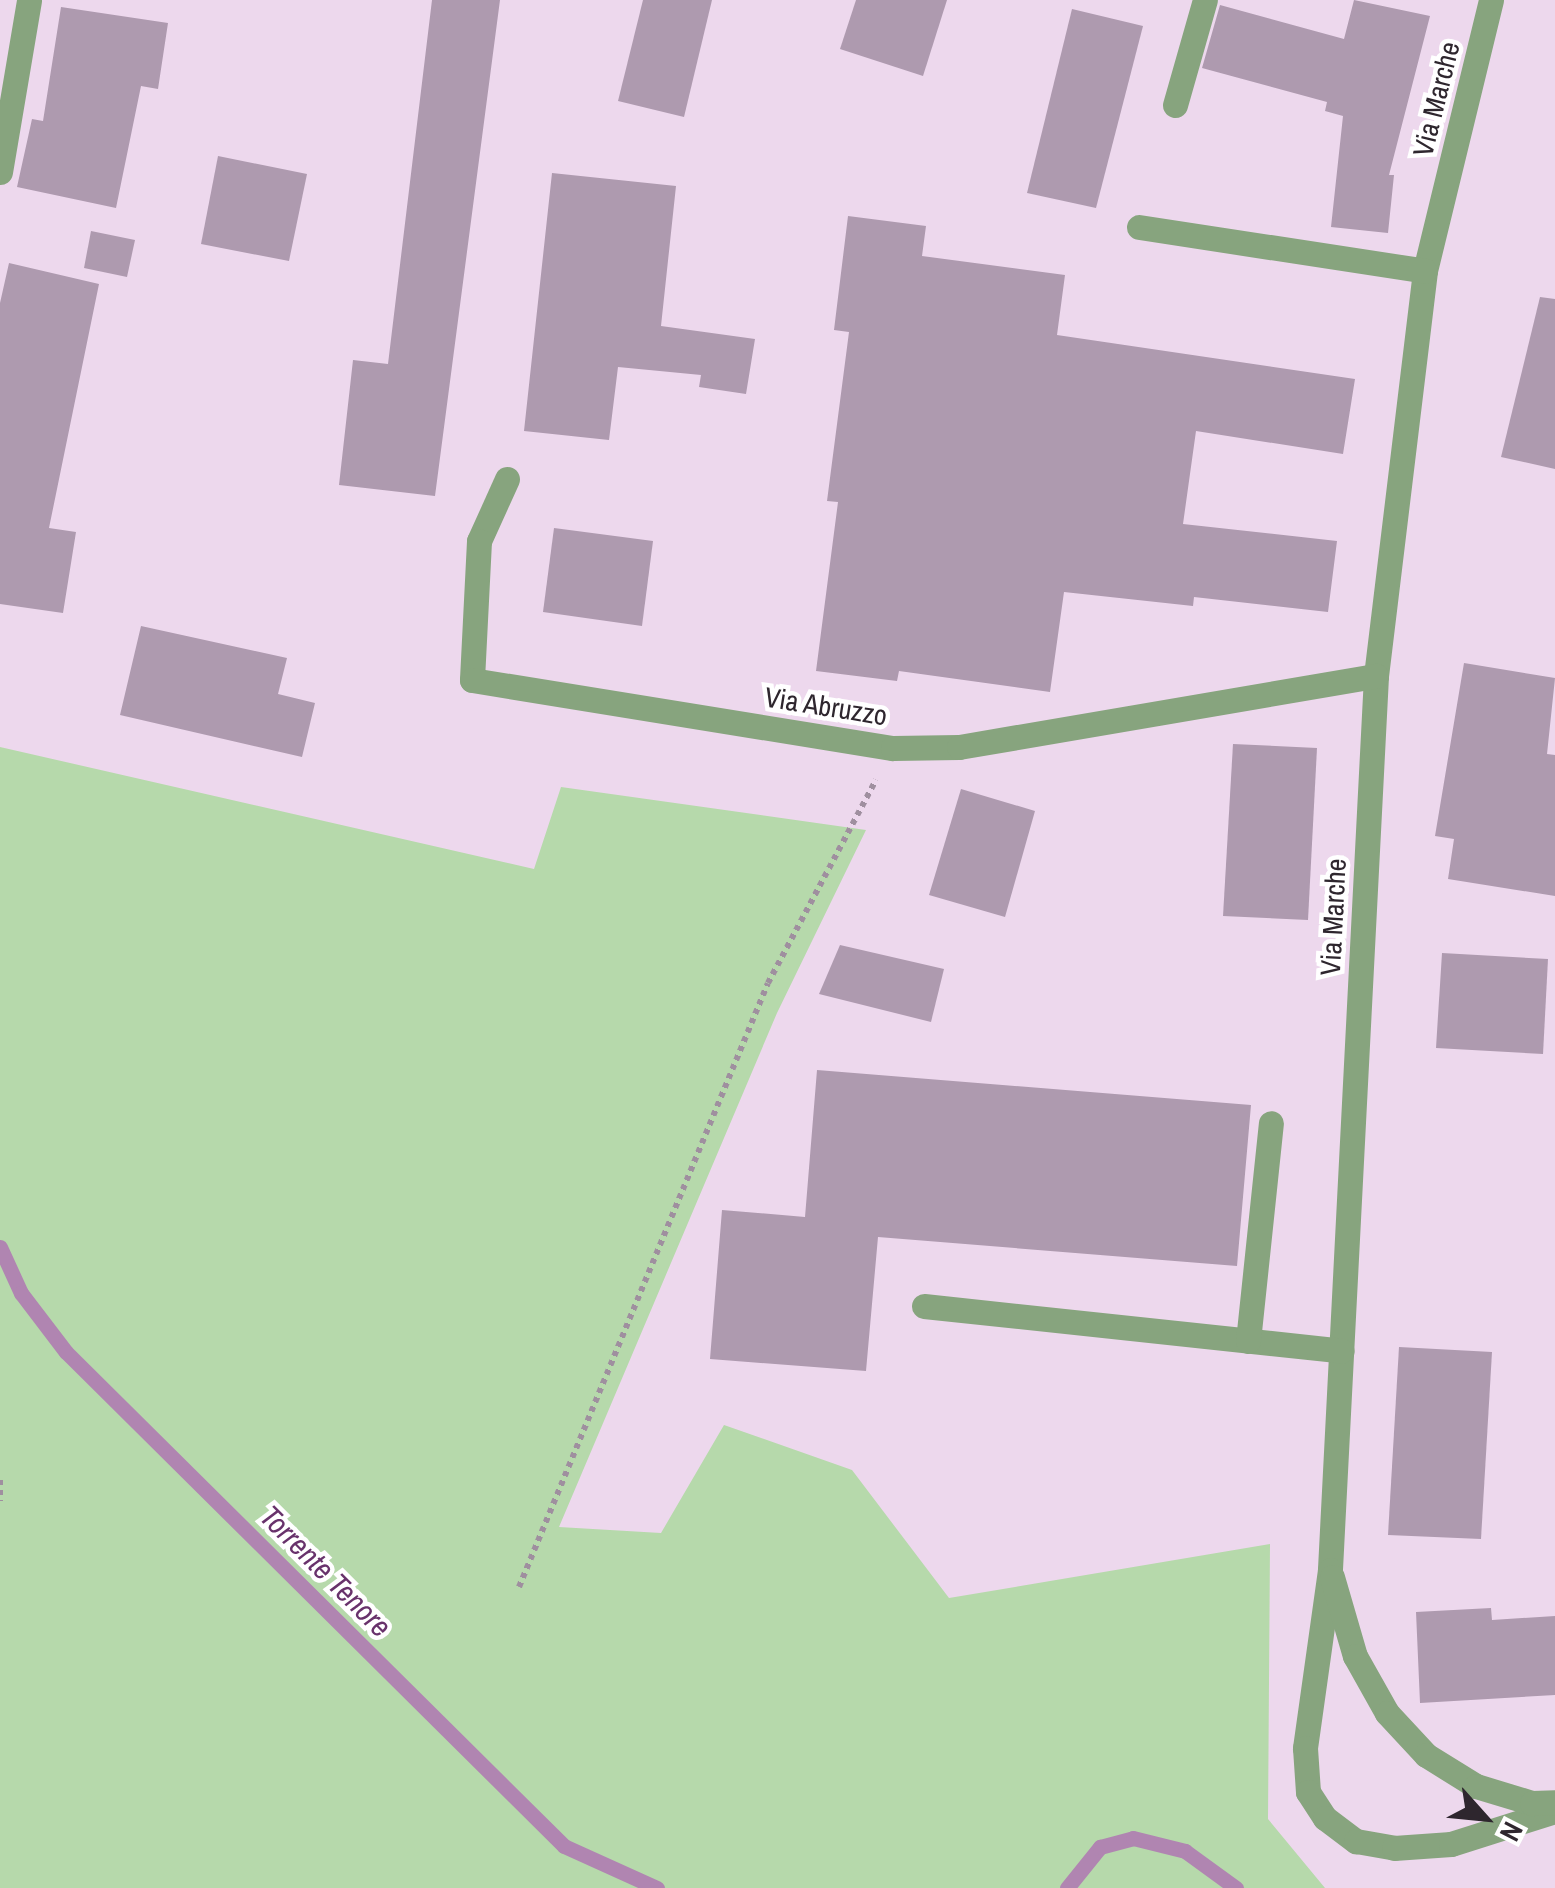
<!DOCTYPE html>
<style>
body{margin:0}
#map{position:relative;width:1555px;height:1888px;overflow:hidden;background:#edd8ed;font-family:"Archivo Narrow",sans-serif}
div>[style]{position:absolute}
.green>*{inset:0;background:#b6d9ab}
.stream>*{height:15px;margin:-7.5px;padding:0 7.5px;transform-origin:7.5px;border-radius:7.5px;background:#b085b1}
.building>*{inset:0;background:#ae9aaf}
.path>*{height:6px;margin-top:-3px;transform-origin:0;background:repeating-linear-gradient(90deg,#9f8f9f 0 5px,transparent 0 10px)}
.minor>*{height:25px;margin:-12.5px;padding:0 12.5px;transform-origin:12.5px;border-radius:12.5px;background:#87a47e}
span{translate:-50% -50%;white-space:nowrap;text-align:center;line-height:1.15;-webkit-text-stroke:9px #fff;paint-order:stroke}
.street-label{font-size:28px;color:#2e262e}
.water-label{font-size:30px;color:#68326b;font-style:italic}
.north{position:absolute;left:1435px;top:1768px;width:100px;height:100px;-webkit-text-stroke:8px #fff;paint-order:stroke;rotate:117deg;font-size:28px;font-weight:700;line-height:40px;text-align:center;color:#2e262e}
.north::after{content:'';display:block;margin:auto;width:35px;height:45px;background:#2e262e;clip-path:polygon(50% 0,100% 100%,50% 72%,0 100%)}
</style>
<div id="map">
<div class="green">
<div style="clip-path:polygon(0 747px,534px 869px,561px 787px,866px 830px,777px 1013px,559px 1527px,661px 1533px,724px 1425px,852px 1470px,949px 1598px,1270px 1544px,1268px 1819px,1325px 1888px,0 1888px)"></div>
</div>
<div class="stream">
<div style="left:0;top:1247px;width:51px;rotate:65.5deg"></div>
<div style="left:21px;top:1293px;width:74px;rotate:52.7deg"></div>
<div style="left:66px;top:1352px;width:701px;rotate:44.77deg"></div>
<div style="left:564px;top:1846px;width:102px;rotate:24.3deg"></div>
<div style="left:1067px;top:1888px;width:53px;rotate:-51.2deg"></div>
<div style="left:1100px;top:1847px;width:34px;rotate:-15deg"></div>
<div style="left:1133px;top:1838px;width:54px;rotate:14deg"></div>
<div style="left:1185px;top:1851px;width:63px;rotate:36deg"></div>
</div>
<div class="building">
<div style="clip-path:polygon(432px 0,500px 0,435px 496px,339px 485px,353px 360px,388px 364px)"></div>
<div style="clip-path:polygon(643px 0,712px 0,684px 117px,618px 101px)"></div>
<div style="clip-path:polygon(856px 0,947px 0,923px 76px,840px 49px)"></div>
<div style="clip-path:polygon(1354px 0,1430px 16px,1389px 175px,1394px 175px,1388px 233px,1331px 227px,1343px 116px,1325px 111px,1327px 102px,1202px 68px,1220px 5px,1344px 39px)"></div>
<div style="clip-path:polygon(61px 7px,168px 23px,158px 89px,141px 86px,116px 208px,17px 187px,32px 119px,43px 121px)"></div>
<div style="clip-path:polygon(1072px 9px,1143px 26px,1096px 208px,1027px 193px)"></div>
<div style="clip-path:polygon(218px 156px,307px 174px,289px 261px,201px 244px)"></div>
<div style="clip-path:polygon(552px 173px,676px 186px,661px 326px,755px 339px,746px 394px,699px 387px,701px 375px,618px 367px,609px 440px,524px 431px)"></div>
<div style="clip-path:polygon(848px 216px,926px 226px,922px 256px,1065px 275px,1057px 335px,1355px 379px,1343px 454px,1196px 431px,1183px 524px,1337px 541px,1328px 612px,1194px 597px,1193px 606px,1064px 592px,1050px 692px,899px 671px,897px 681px,816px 671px,838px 502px,827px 501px,849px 332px,834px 330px)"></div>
<div style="clip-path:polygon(91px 231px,135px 240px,127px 277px,84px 268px)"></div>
<div style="clip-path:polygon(9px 263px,99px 284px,49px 528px,76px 532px,63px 613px,0 604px,0 303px)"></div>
<div style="clip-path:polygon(1540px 297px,1555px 299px,1555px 469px,1501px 457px)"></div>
<div style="clip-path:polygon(554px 528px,653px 541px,642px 626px,543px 612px)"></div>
<div style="clip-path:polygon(141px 626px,287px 658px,278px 694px,315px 703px,302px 757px,120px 715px)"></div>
<div style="clip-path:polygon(1464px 663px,1555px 678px,1547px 754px,1555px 755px,1555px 896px,1448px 879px,1454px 839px,1435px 836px)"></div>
<div style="clip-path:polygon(1233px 744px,1317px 748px,1308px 920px,1223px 916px)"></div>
<div style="clip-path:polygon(961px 789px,1035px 811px,1005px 917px,929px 895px)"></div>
<div style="clip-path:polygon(840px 945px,944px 969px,931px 1022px,819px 994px)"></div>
<div style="clip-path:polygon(1442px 953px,1548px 959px,1543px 1054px,1436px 1048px)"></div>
<div style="clip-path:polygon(817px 1070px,1251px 1105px,1237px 1266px,878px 1237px,866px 1371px,710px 1359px,722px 1210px,805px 1217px)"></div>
<div style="clip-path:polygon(1399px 1347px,1492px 1352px,1481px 1539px,1388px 1535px)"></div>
<div style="clip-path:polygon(1491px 1608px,1492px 1620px,1555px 1616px,1555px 1695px,1420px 1703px,1416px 1612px)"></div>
</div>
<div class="path">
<div style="left:0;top:1480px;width:21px;rotate:90deg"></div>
<div style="left:519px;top:1587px;width:653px;rotate:-67.6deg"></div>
<div style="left:768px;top:983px;width:230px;rotate:-62deg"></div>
</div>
<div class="minor">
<div style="left:1491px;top:0;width:279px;rotate:103.7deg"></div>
<div style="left:1425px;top:271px;width:408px;rotate:96.9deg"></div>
<div style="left:1376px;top:676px;width:895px;rotate:92.95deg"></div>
<div style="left:1330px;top:1570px;width:180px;rotate:98deg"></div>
<div style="left:1305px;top:1748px;width:44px;rotate:86.1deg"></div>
<div style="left:1308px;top:1792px;width:31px;rotate:57deg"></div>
<div style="left:1325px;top:1818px;width:39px;rotate:37deg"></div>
<div style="left:1356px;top:1841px;width:39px;rotate:10deg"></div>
<div style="left:1394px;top:1848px;width:57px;rotate:-4deg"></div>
<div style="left:1451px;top:1844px;width:109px;rotate:-17.6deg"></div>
<div style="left:1175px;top:105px;width:109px;rotate:-74.1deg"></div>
<div style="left:0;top:172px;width:174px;rotate:-80.4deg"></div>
<div style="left:1139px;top:227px;width:289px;rotate:8.7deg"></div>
<div style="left:507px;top:479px;width:68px;rotate:114.3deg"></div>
<div style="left:479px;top:541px;width:139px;rotate:92.9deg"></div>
<div style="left:472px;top:680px;width:426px;rotate:9.2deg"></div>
<div style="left:893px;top:748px;width:66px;rotate:-0.9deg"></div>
<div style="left:959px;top:747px;width:423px;rotate:-9.7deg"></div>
<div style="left:924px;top:1306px;width:420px;rotate:6.1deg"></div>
<div style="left:1248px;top:1341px;width:219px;rotate:-84deg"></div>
<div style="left:1332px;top:1577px;width:82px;rotate:73.8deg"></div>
<div style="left:1355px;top:1656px;width:65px;rotate:60.7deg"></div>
<div style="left:1387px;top:1713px;width:57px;rotate:47.1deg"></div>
<div style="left:1426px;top:1755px;width:59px;rotate:31.8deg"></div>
<div style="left:1476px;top:1786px;width:59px;rotate:16.9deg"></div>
<div style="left:1532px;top:1803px;width:23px;rotate:-2deg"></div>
</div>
<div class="street-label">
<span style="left:1436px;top:99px;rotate:-76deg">Via Marche</span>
<span style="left:826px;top:706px;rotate:9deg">Via Abruzzo</span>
<span style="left:1333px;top:917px;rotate:-87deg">Via Marche</span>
</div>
<div class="water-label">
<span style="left:326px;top:1571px;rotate:45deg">Torrente Tenore</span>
</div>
<div class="north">N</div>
</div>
